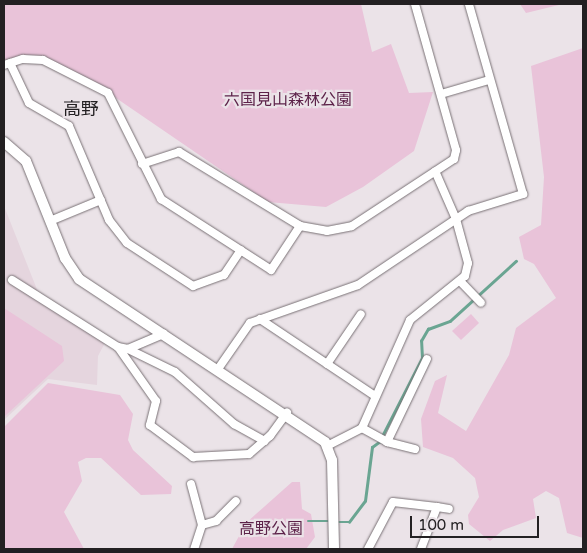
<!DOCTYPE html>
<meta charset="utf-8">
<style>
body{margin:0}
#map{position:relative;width:587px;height:553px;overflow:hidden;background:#ebe3e8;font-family:"Varela Round","Noto Sans JP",sans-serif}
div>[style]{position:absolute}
.built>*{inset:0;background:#e5d5de}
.green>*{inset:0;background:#e9c3d9}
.stream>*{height:2.5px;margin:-1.25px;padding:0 1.25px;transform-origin:1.25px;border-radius:1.25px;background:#6aa592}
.roads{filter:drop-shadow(0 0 1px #797175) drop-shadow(0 0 1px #797175)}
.minor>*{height:8px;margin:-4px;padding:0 4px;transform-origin:4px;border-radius:4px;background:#fff}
.tertiary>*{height:10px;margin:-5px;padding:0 5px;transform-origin:5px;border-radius:5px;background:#fff}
span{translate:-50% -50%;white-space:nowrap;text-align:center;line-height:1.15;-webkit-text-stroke:4.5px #ebe3e8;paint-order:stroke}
.park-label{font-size:16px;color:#5d234a}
.neighbourhood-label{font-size:18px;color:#232022}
.frame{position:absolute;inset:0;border:5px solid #232022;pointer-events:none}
.scale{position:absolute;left:410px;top:516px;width:129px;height:22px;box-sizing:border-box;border:2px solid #232022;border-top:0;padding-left:6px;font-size:15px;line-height:18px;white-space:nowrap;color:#232022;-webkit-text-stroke:4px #ebe3e8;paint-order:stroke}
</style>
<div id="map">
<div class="built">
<div style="clip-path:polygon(4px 206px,38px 292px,107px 339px,98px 356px,97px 385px,48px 379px,4px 420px)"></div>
</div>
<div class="green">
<div style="clip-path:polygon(4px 4px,361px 4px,372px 52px,391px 44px,409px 93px,433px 92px,414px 151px,363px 187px,326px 207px,268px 202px,97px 85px,33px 58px,4px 67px)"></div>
<div style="clip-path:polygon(520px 4px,563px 4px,526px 13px)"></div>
<div style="clip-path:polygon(583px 48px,583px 538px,567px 533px,559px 498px,546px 491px,533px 499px,536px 518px,503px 530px,490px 541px,469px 524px,468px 515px,479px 497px,475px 478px,453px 458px,423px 447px,421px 419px,435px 381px,447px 375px,438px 413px,466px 431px,509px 355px,516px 328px,556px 298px,534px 264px,524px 259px,519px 237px,541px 225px,544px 177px,531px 66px)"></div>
<div style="clip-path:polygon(4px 308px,62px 346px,64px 361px,4px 417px)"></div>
<div style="clip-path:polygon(471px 314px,479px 323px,461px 340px,452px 331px)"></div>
<div style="clip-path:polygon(48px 383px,120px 395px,133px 414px,128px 440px,133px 450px,172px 486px,171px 494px,141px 495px,101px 458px,86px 458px,78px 462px,82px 481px,64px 512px,84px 549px,4px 549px,4px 427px)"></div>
<div style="clip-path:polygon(292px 482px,300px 482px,302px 509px,311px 514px,315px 537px,306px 549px,232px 549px,246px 523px)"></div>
</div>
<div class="stream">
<div style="left:308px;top:521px;width:22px"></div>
<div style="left:336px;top:522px;width:13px"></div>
<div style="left:349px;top:522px;width:26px;rotate:-53deg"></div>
<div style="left:365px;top:501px;width:54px;rotate:-82.6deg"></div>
<div style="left:372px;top:447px;width:9px;rotate:-36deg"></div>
<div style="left:379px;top:442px;width:94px;rotate:-62.9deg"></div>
<div style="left:422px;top:358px;width:17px;rotate:-93deg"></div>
<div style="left:421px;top:341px;width:14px;rotate:-60deg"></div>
<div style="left:428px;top:329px;width:23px;rotate:-20deg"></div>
<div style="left:450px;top:321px;width:89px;rotate:-42.3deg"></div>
</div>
<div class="roads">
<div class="minor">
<div style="left:10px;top:63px;width:44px;rotate:64.6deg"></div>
<div style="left:29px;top:103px;width:46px;rotate:29.9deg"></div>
<div style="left:69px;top:126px;width:102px;rotate:66.9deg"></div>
<div style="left:109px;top:220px;width:29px;rotate:52deg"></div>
<div style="left:127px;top:243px;width:79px;rotate:33.1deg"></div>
<div style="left:193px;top:286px;width:33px;rotate:-20deg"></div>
<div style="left:224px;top:275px;width:30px;rotate:-56deg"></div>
<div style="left:4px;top:65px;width:20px;rotate:-18deg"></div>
<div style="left:23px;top:59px;width:20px;rotate:3deg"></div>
<div style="left:43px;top:60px;width:73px;rotate:26.9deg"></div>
<div style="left:108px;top:93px;width:119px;rotate:63.4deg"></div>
<div style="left:161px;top:199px;width:131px;rotate:32.8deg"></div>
<div style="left:271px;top:270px;width:53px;rotate:-56.6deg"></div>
<div style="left:441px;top:94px;width:50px;rotate:-16.3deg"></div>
<div style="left:142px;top:164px;width:39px;rotate:-18deg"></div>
<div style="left:179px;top:152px;width:142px;rotate:31.4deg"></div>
<div style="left:300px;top:226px;width:27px;rotate:10deg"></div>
<div style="left:327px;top:231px;width:25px;rotate:-11deg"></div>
<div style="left:352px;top:226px;width:122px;rotate:-33.3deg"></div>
<div style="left:454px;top:159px;width:9px;rotate:-77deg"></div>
<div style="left:456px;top:150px;width:152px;rotate:-105.7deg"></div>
<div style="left:50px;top:221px;width:55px;rotate:-22.4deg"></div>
<div style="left:12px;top:280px;width:125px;rotate:32.3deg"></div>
<div style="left:118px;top:347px;width:10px;rotate:11deg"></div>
<div style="left:128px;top:349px;width:39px;rotate:-23deg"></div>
<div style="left:460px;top:281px;width:30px;rotate:46deg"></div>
<div style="left:260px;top:319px;width:138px;rotate:33.8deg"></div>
<div style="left:118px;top:347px;width:66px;rotate:54.9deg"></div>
<div style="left:156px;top:401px;width:25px;rotate:104deg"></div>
<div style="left:150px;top:425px;width:54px;rotate:36.7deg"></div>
<div style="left:193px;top:457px;width:56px;rotate:-3.1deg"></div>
<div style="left:249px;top:454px;width:28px;rotate:-41deg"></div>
<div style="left:270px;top:436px;width:29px;rotate:-54deg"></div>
<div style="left:128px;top:349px;width:52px;rotate:26.1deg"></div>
<div style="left:175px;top:372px;width:79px;rotate:41.4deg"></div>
<div style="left:234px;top:424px;width:35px;rotate:29deg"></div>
<div style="left:327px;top:364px;width:60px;rotate:-55.8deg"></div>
<div style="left:218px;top:369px;width:56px;rotate:-55.2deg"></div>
<div style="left:250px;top:323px;width:114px;rotate:-19.4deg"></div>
<div style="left:358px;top:285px;width:133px;rotate:-33.9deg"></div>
<div style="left:468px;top:211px;width:58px;rotate:-17.2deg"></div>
<div style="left:523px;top:194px;width:198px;rotate:-105.9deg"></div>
<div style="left:362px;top:428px;width:29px;rotate:29deg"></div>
<div style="left:387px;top:442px;width:29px;rotate:14deg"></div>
<div style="left:387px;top:442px;width:92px;rotate:-64.3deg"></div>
<div style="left:327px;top:446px;width:39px;rotate:-27deg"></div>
<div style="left:362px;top:428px;width:118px;rotate:-66deg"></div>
<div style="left:410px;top:320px;width:70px;rotate:-38.7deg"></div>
<div style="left:465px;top:276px;width:13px;rotate:-77deg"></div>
<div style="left:468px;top:263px;width:46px;rotate:-105.3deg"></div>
<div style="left:456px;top:219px;width:52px;rotate:-113.6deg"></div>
<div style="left:191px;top:484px;width:42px;rotate:75deg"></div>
<div style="left:202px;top:525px;width:25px;rotate:108deg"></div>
<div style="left:437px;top:507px;width:12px;rotate:9deg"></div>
<div style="left:202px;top:525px;width:15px;rotate:-16deg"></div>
<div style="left:216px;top:521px;width:28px;rotate:-45deg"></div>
<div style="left:368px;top:549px;width:53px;rotate:-62deg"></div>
<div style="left:393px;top:502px;width:44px;rotate:6.5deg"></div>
<div style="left:437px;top:507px;width:45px;rotate:110.9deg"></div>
</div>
<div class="tertiary">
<div style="left:4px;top:142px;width:29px;rotate:41deg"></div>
<div style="left:26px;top:161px;width:105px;rotate:68.1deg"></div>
<div style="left:65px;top:258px;width:25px;rotate:56deg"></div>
<div style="left:79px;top:279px;width:295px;rotate:33.5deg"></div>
<div style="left:325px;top:442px;width:19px;rotate:69deg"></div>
<div style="left:332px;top:460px;width:89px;rotate:88.7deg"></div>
</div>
</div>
<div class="park-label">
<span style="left:288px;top:100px">六国見山森林公園</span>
<span style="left:271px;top:529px">高野公園</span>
</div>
<div class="neighbourhood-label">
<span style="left:81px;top:109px">高野</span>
</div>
<div class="frame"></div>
<div class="scale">100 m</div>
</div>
